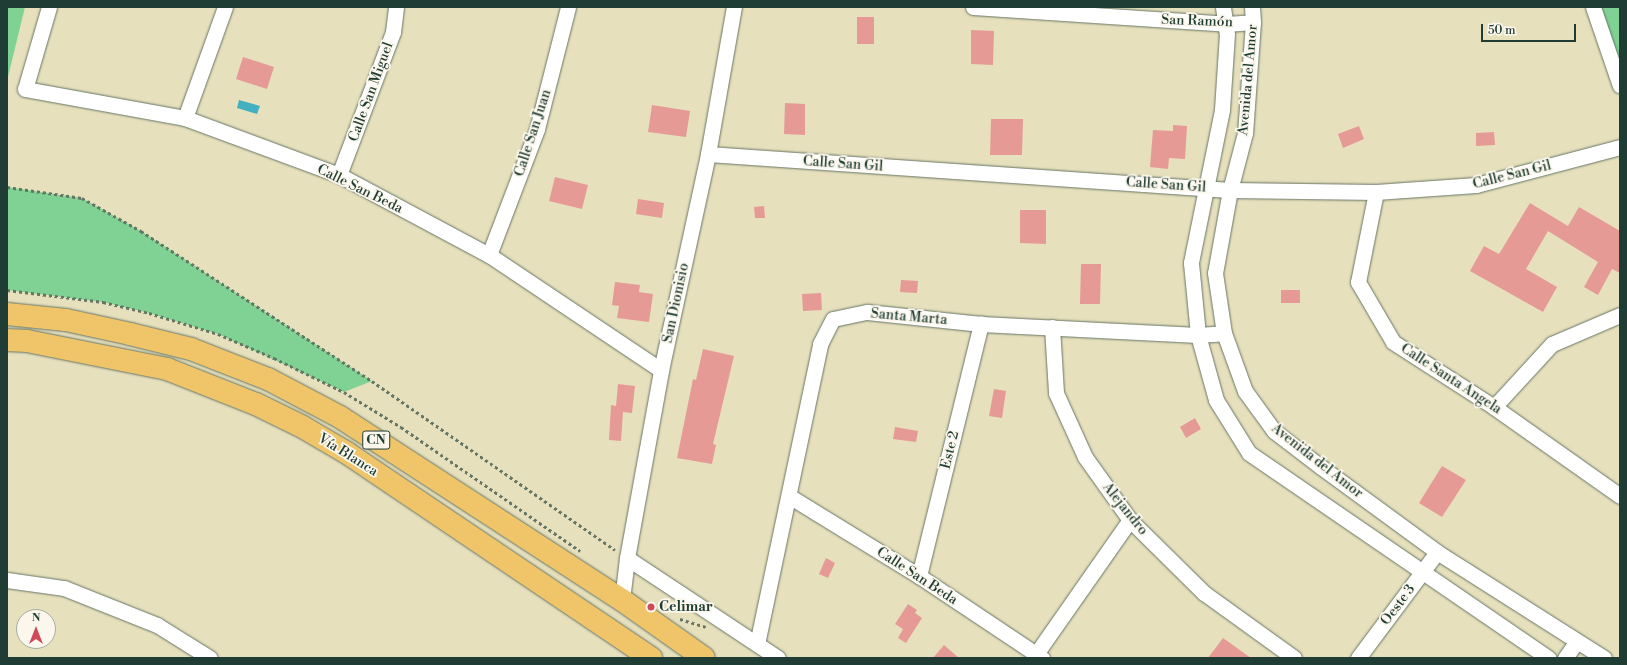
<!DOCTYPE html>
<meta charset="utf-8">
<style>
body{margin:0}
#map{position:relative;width:1627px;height:665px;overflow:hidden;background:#e7e0bd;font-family:"Libre Bodoni",serif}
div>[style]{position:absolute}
.green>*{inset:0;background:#7fd294}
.water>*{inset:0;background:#43b0c1}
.building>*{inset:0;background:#e59a96}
.path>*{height:2.5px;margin-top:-1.25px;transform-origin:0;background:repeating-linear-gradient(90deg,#657664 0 3px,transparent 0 6px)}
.roads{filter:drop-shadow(0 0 1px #657664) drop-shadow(0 0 1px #657664)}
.minor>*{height:15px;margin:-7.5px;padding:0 7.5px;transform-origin:7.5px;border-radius:7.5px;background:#fff}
.highway>*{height:22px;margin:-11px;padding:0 11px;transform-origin:11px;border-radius:11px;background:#f0c469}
.dots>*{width:11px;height:11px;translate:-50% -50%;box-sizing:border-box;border:2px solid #fbf7ec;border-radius:50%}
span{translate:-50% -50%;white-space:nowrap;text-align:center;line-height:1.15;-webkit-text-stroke:3.5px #fbf7ec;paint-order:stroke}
.shield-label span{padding:1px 3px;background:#fbf7ec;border:1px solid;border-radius:3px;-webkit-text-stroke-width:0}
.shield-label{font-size:13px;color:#1f3d34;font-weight:700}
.street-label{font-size:14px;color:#1f3d34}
.poi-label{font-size:14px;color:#1f3d34;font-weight:700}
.left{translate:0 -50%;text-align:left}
.frame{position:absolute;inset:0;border:8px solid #1f3d34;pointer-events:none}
.north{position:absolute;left:16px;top:609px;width:40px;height:40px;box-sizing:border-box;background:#fbf7ec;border:1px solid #a3ada2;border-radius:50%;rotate:0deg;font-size:11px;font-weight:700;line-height:16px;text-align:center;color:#1f3d34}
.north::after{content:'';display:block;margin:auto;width:14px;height:18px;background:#d1495b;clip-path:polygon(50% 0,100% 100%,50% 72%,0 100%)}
.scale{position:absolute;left:1481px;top:24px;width:95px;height:18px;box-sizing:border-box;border:2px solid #1f3d34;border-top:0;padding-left:5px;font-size:12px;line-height:14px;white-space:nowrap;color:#1f3d34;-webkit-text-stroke:3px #fbf7ec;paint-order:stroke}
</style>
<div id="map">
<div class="green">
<div style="clip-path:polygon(7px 7px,25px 7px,7px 81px)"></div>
<div style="clip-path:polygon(1594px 7px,1620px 7px,1620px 75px)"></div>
<div style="clip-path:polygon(7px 187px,82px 198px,141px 231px,372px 381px,344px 392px,218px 334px,149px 313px,103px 302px,7px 290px)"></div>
</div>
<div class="water">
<div style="clip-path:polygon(239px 100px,260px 106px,257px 114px,237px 108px)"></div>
</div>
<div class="building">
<div style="clip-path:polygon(857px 17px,874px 17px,874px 44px,857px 44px)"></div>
<div style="clip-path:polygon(971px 30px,994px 31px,993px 65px,971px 64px)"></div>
<div style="clip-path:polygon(243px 57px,274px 67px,267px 89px,236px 79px)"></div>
<div style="clip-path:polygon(785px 103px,805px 104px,805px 135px,784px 134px)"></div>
<div style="clip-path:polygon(652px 105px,690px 111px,686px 137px,648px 132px)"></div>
<div style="clip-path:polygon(991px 119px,1023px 119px,1022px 155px,990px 155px)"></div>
<div style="clip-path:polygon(1173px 125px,1187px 126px,1185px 159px,1169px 158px,1168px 169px,1150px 167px,1153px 130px,1173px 131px)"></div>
<div style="clip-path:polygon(1359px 126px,1364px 139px,1343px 148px,1338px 134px)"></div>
<div style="clip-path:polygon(1494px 132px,1495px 145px,1476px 146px,1476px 133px)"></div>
<div style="clip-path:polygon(555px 177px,588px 185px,582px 209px,549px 201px)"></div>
<div style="clip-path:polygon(638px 199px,664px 203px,662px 218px,636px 214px)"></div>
<div style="clip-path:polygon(1530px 203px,1568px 226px,1579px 207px,1620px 231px,1620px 273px,1612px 269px,1598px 295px,1584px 287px,1598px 262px,1548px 231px,1526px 269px,1557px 287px,1543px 312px,1470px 271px,1484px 246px,1499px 254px)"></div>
<div style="clip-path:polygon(764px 206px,765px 218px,755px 218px,754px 207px)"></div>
<div style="clip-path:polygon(1020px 210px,1046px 210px,1046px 244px,1020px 243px)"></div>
<div style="clip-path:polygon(1081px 264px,1101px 264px,1100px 304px,1080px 304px)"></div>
<div style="clip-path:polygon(901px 280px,918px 281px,917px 293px,900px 292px)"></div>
<div style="clip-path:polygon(615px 282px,640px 285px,639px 292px,653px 294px,649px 322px,617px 318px,619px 306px,612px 305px)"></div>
<div style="clip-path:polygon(1281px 290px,1300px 290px,1300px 303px,1281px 303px)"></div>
<div style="clip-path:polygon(821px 293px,822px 310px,803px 311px,802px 294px)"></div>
<div style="clip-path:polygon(703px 349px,734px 356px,713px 444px,716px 445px,712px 464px,677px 458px,693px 379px,696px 380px)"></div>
<div style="clip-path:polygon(618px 384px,635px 386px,632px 413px,623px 412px,621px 441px,609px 440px,611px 405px,616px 406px)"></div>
<div style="clip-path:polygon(994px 389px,1006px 391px,1002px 418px,989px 416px)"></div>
<div style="clip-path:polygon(1195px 418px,1201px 429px,1186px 438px,1180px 427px)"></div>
<div style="clip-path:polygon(895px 427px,918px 431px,916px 442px,893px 439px)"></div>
<div style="clip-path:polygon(1442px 466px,1466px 480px,1442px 517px,1419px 503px)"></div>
<div style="clip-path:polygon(826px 558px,835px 563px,828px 578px,819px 574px)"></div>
<div style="clip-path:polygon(908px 604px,917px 610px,915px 613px,922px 618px,906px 643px,898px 638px,903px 629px,895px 624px)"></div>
<div style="clip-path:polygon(1223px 638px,1251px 658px,1208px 658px)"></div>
<div style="clip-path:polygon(944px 645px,959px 658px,933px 658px)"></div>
</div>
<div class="path">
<div style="left:7px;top:187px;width:76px;rotate:8.3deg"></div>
<div style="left:82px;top:198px;width:68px;rotate:29.2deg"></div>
<div style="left:141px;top:231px;width:275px;rotate:33deg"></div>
<div style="left:372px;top:381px;width:296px;rotate:34.8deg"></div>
<div style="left:7px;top:290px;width:97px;rotate:7.1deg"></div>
<div style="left:103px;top:302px;width:47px;rotate:13.4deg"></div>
<div style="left:149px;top:313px;width:72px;rotate:16.9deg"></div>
<div style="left:218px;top:334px;width:61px;rotate:23.2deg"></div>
<div style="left:274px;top:358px;width:78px;rotate:25.9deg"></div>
<div style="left:344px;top:392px;width:67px;rotate:31.6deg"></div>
<div style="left:401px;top:427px;width:218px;rotate:34.7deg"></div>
<div style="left:680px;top:619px;width:27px;rotate:17deg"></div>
</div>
<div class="roads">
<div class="minor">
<div style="left:49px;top:7px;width:85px;rotate:106.3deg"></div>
<div style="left:25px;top:89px;width:163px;rotate:10.3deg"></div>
<div style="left:185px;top:118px;width:164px;rotate:20.3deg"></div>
<div style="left:339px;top:175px;width:170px;rotate:28.1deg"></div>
<div style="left:489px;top:255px;width:207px;rotate:33.8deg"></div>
<div style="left:973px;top:7px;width:254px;rotate:3.8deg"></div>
<div style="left:1226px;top:24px;width:27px;rotate:-4deg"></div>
<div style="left:1223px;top:7px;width:27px;rotate:82deg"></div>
<div style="left:1227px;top:34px;width:76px;rotate:93.8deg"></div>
<div style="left:1222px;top:110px;width:156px;rotate:101.5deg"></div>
<div style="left:1191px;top:263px;width:72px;rotate:84.4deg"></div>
<div style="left:1198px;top:335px;width:67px;rotate:74.5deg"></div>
<div style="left:1216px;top:400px;width:62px;rotate:58.1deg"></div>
<div style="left:1249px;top:453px;width:363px;rotate:34.4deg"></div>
<div style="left:1252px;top:7px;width:15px;rotate:86deg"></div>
<div style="left:1253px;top:22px;width:111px;rotate:94.1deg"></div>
<div style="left:1245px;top:133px;width:59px;rotate:104.7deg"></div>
<div style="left:1230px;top:190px;width:84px;rotate:100.2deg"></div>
<div style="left:1215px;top:273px;width:61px;rotate:81.5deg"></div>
<div style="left:1224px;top:333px;width:62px;rotate:70.1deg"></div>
<div style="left:1245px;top:391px;width:49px;rotate:54.1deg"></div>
<div style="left:1274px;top:431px;width:59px;rotate:37.5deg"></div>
<div style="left:1321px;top:467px;width:144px;rotate:36.2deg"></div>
<div style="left:1437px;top:552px;width:198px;rotate:32.4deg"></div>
<div style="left:1593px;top:7px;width:83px;rotate:71.1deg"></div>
<div style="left:185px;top:118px;width:118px;rotate:-70.2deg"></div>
<div style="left:708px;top:154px;width:523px;rotate:3.95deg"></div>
<div style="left:1230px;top:190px;width:146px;rotate:0.8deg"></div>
<div style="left:1376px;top:192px;width:100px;rotate:-4deg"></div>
<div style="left:1476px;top:185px;width:149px;rotate:-14.8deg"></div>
<div style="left:339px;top:175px;width:153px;rotate:-69.3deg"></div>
<div style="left:393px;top:32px;width:25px;rotate:-83deg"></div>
<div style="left:1376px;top:192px;width:92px;rotate:101.3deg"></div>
<div style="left:1358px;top:282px;width:69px;rotate:59.7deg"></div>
<div style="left:1393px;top:342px;width:120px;rotate:32.8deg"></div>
<div style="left:1494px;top:407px;width:154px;rotate:35.2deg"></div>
<div style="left:489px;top:255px;width:135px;rotate:-69.1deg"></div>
<div style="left:537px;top:129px;width:126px;rotate:-75.7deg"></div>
<div style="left:1052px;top:327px;width:66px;rotate:86.5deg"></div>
<div style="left:1056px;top:393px;width:70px;rotate:65.6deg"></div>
<div style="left:1085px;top:457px;width:77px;rotate:54.5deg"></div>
<div style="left:1130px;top:520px;width:104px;rotate:44.6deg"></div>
<div style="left:1204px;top:593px;width:111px;rotate:35.8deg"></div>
<div style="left:1494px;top:407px;width:86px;rotate:-47.4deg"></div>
<div style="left:1552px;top:344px;width:74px;rotate:-23.1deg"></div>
<div style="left:789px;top:496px;width:153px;rotate:31.6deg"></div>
<div style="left:919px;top:576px;width:148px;rotate:33.7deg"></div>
<div style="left:627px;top:558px;width:181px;rotate:33.5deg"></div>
<div style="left:919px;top:576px;width:260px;rotate:-76.2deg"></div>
<div style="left:7px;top:580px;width:58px;rotate:8deg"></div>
<div style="left:64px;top:588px;width:100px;rotate:21.7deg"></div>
<div style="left:157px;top:625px;width:62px;rotate:31.9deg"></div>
<div style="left:622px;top:600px;width:42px;rotate:-83.2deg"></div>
<div style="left:627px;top:558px;width:191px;rotate:-79.7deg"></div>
<div style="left:661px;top:370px;width:221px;rotate:-77.7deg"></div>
<div style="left:708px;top:154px;width:149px;rotate:-80deg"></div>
<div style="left:757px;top:644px;width:307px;rotate:-78.1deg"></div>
<div style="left:820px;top:344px;width:28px;rotate:-63deg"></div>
<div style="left:833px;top:319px;width:35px;rotate:-12deg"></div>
<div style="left:867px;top:312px;width:115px;rotate:6deg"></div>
<div style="left:981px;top:324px;width:217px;rotate:2.9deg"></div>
<div style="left:1198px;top:335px;width:26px;rotate:-4deg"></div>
<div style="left:1036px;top:654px;width:164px;rotate:-55deg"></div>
<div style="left:1358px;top:658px;width:132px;rotate:-53.3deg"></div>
<div style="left:1565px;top:658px;width:19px;rotate:-55deg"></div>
</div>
<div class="highway">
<div style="left:7px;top:314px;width:59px;rotate:5.8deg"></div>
<div style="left:66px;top:320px;width:66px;rotate:12.3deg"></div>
<div style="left:130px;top:334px;width:63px;rotate:13.8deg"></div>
<div style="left:191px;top:349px;width:83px;rotate:21.3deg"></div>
<div style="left:268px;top:379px;width:81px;rotate:27.8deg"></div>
<div style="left:340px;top:417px;width:336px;rotate:33deg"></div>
<div style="left:622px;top:600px;width:100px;rotate:35.3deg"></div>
<div style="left:7px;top:340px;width:20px;rotate:3deg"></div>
<div style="left:27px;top:341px;width:143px;rotate:11.3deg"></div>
<div style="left:167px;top:369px;width:96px;rotate:21.5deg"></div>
<div style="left:256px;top:404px;width:50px;rotate:26.1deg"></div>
<div style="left:301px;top:426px;width:53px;rotate:30.4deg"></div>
<div style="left:347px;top:453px;width:367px;rotate:34deg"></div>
</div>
</div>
<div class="dots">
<div style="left:651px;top:607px;background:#d1495b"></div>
</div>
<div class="shield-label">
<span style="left:376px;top:440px">CN</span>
</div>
<div class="street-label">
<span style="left:1197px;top:21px;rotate:2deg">San Ramón</span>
<span style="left:1248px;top:80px;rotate:-85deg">Avenida del Amor</span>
<span style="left:371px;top:92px;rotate:-70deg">Calle San Miguel</span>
<span style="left:533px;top:133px;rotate:-72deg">Calle San Juan</span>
<span style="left:843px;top:164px;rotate:4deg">Calle San Gil</span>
<span style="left:1512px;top:175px;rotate:-14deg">Calle San Gil</span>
<span style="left:1166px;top:185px;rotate:4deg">Calle San Gil</span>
<span style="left:360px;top:189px;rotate:26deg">Calle San Beda</span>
<span style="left:676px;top:303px;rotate:-78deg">San Dionisio</span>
<span style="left:909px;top:317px;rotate:5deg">Santa Marta</span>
<span style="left:1451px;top:379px;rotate:33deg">Calle Santa Angela</span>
<span style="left:950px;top:450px;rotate:-76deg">Este 2</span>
<span style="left:348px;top:455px;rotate:32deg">Vía Blanca</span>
<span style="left:1317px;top:461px;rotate:38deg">Avenida del Amor</span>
<span style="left:1125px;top:509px;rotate:51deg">Alejandro</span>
<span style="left:917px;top:576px;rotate:33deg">Calle San Beda</span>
<span style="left:1398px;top:605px;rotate:-53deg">Oeste 3</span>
</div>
<div class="poi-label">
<span class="left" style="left:659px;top:607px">Celimar</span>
</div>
<div class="frame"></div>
<div class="north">N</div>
<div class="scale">50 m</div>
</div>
